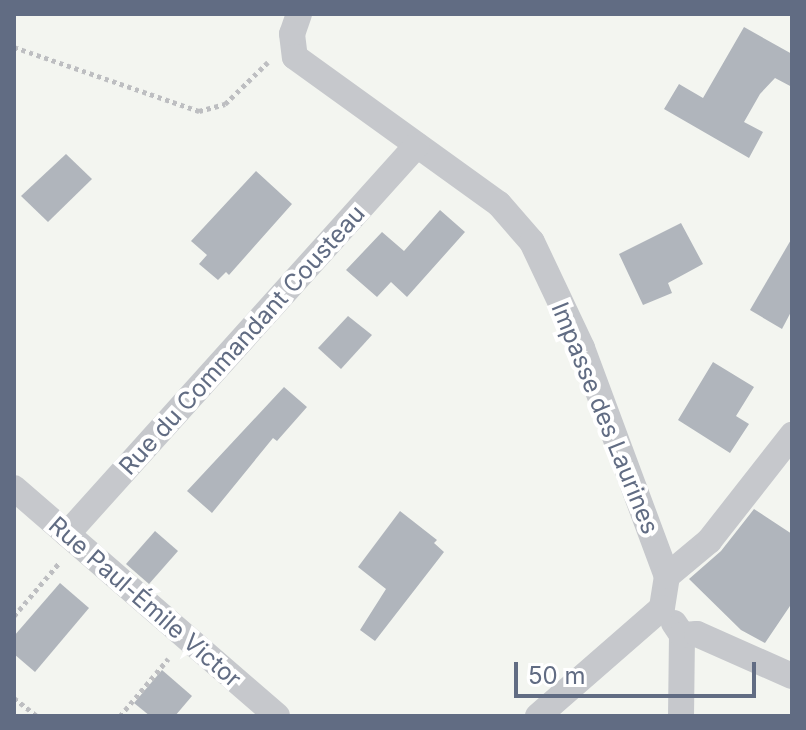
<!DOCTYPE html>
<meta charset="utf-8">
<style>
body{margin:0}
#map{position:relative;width:806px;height:730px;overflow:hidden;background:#f3f5f0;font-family:Inter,sans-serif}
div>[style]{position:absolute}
.building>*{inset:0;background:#b0b5bc}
.path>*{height:5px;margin-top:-2.5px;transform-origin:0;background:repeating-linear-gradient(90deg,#bdbec1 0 4px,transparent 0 8px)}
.street>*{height:26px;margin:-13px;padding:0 13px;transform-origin:13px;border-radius:13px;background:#c6c8cc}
span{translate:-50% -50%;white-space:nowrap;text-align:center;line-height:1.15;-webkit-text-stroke:8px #fff;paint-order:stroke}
.street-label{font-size:24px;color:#616c83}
.frame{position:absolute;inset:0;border:16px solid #616c83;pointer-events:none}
.scale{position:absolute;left:514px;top:662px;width:242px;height:36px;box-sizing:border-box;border:4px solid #616c83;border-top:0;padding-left:10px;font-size:24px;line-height:28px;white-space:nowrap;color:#616c83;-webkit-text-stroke:6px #fff;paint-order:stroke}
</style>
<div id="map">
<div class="building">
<div style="clip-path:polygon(744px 27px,792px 54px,792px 87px,775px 78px,760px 94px,744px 122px,763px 132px,749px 158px,664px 109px,679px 84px,703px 98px)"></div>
<div style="clip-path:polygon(66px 154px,92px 179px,48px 222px,21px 196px)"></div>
<div style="clip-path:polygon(256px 171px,292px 204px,229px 275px,226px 272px,218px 280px,199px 264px,207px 255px,191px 241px)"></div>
<div style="clip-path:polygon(440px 210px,465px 232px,407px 297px,391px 282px,377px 297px,346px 270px,382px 232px,404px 251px)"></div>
<div style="clip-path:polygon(681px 223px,703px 264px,668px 283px,672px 293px,643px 305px,619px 254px)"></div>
<div style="clip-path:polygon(792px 238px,792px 310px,782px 329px,750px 310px)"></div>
<div style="clip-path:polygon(348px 316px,372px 335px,341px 369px,318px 348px)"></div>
<div style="clip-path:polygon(713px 362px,754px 387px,736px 416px,749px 424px,730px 453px,678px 420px)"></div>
<div style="clip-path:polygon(284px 387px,307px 407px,277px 441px,273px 438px,212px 513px,187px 491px)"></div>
<div style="clip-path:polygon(754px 509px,792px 534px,792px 603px,765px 643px,741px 630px,689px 579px,721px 551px)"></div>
<div style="clip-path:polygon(400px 511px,437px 540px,434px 543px,444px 552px,375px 641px,360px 630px,386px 589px,358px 567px)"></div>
<div style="clip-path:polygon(155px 531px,178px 551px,149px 584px,126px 564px)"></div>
<div style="clip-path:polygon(60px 583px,89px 608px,35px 672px,14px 654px,14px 636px)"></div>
<div style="clip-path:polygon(162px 670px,192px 696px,175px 716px,150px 716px,134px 703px)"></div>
</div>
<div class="path">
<div style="left:14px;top:47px;width:196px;rotate:19.1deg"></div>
<div style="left:199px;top:111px;width:27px;rotate:-15deg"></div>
<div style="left:225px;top:104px;width:60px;rotate:-44.3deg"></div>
<div style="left:14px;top:616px;width:71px;rotate:-49.6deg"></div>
<div style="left:14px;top:698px;width:29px;rotate:38deg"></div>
<div style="left:120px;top:716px;width:75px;rotate:-49.9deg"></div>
</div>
<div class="street">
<div style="left:299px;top:14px;width:21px;rotate:109deg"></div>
<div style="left:292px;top:34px;width:23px;rotate:83deg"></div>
<div style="left:295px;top:57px;width:251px;rotate:35.8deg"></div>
<div style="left:499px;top:204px;width:50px;rotate:49deg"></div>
<div style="left:532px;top:242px;width:117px;rotate:64.7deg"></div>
<div style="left:582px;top:348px;width:243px;rotate:69.6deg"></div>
<div style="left:667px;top:576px;width:32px;rotate:99deg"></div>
<div style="left:14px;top:488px;width:348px;rotate:40.9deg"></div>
<div style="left:67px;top:534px;width:523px;rotate:-48.02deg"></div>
<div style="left:667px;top:576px;width:55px;rotate:-39.8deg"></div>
<div style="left:709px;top:541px;width:135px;rotate:-51.9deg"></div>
<div style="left:674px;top:623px;width:14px;rotate:56deg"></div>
<div style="left:682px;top:635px;width:81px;rotate:90.7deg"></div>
<div style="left:682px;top:635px;width:15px;rotate:-4deg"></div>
<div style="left:697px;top:634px;width:104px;rotate:23.9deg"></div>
<div style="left:538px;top:716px;width:164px;rotate:-41.1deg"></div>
</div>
<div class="street-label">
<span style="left:242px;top:340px;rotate:-48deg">Rue du Commandant Cousteau</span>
<span style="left:605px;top:418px;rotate:68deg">Impasse des Laurines</span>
<span style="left:145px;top:602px;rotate:41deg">Rue Paul-Émile Victor</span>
</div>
<div class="frame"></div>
<div class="scale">50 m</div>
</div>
